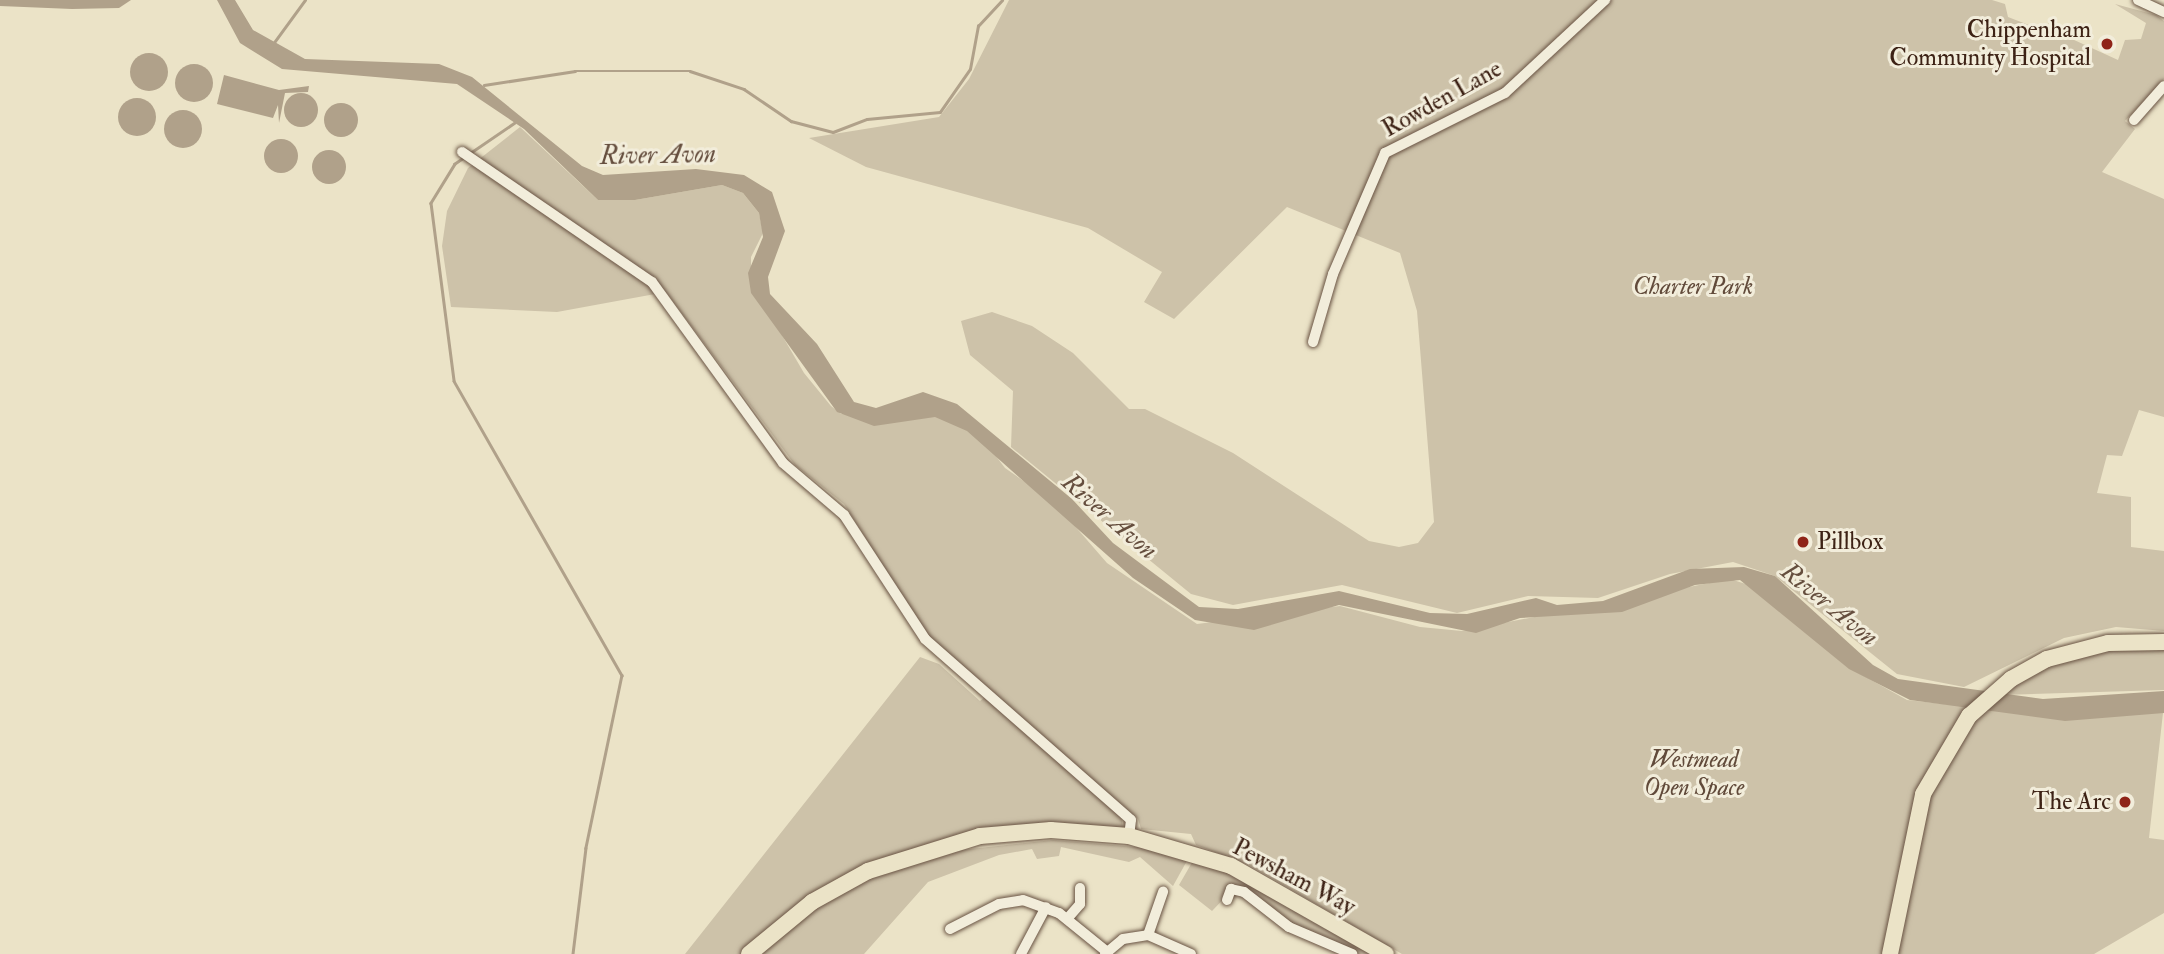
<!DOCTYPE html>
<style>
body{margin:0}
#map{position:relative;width:2164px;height:954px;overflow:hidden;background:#ebe3c7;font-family:"IM FELL Double Pica",serif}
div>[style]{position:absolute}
.green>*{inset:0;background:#cdc2a9}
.water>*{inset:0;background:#b0a18a}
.round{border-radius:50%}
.stream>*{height:2.5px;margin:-1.25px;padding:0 1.25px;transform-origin:1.25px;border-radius:1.25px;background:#b0a18a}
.roads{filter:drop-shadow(0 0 2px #685242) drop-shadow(0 0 2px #685242)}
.street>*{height:10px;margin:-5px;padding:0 5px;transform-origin:5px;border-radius:5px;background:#f2eddb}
.primary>*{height:16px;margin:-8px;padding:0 8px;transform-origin:8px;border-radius:8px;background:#ebe3c7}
.dots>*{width:19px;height:19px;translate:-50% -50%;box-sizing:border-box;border:4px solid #f2eddb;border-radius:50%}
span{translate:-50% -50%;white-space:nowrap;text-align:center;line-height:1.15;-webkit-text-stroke:6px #f2eddb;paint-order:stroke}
.poi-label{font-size:24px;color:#3d2215}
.right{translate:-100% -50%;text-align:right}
.left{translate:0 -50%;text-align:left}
.street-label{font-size:24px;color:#3d2215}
.park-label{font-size:24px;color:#614a3a;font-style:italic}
.water-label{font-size:26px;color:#654e3e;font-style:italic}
</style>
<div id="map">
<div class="green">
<div style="clip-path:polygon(1009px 0,1992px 0,2005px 4px,2008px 17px,2042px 30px,2052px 20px,2061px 34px,2118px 60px,2125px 40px,2141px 39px,2146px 23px,2115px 4px,2156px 15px,2164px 21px,2164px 79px,2125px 121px,2135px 129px,2102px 172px,2164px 199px,2164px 417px,2139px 410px,2122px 456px,2107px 455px,2097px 493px,2131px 497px,2131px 547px,2164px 551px,2164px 631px,2116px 627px,2064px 638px,1964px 687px,1897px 674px,1775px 576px,1733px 562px,1670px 574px,1598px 598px,1528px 596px,1457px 613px,1342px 585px,1233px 605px,1191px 594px,1011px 447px,1013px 391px,970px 355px,961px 321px,992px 312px,1032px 326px,1073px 353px,1129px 409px,1145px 409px,1233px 453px,1369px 541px,1399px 547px,1418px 543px,1434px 522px,1417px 311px,1400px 253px,1287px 207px,1174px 319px,1144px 302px,1162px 272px,1088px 228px,866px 167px,809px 138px,939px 117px,969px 79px)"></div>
<div style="clip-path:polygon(520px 127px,598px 200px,635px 200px,722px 185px,743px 193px,759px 213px,763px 233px,751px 257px,751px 282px,804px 373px,831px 406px,841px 414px,947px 411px,973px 426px,1005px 468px,1054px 502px,1107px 563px,1197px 624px,1340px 606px,1420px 627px,1462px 631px,1730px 579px,1752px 586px,1846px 666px,1907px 700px,2008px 711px,2164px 704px,2149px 838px,2164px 840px,2164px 913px,2094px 954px,1402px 954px,1249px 865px,1196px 845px,1191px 834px,1141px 829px,1138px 819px,928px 637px,844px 504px,795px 465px,666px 292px,557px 312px,451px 307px,442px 246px,447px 211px,468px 168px)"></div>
<div style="clip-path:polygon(2108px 650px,2164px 650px,2164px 690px,2003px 695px,2042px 668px)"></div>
<div style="clip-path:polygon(920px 657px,939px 664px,980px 701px,986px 696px,1121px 815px,1123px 829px,1039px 826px,888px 859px,742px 954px,685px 954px)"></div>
<div style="clip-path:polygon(1053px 840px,1148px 848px,1188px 859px,1173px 886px,1140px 857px,1129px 862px,1061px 847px,1059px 856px,1037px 859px,1032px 849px,999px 855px,928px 882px,864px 954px,756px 954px,816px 906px,890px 868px,934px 853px)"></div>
<div style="clip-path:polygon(1194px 859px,1228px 871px,1374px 954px,1355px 954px,1295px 926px,1236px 886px,1212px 911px,1179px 885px)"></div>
</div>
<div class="water">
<div style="clip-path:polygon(0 0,131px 0,119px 8px,72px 9px,0 6px)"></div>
<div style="clip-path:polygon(217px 0,235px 0,253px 30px,305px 59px,439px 64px,472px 77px,582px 166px,603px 175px,696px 169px,744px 175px,772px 192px,785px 231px,768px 277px,770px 294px,817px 344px,854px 402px,876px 408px,923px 392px,957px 404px,1072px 499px,1113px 543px,1199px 607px,1238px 609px,1339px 591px,1430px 613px,1467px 614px,1536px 598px,1557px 605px,1603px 601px,1690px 569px,1744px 567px,1775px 576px,1873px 665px,1898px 679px,2043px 699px,2164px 691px,2164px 713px,2065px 721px,1910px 700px,1849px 669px,1740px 580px,1695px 585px,1622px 612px,1520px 618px,1476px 633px,1339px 605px,1254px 630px,1195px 620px,1133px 578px,967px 431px,935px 417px,874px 426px,837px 412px,751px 293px,748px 273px,763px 237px,759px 213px,743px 193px,722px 185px,635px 200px,598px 200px,524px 129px,457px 84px,282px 69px,240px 43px)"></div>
<div class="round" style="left:130px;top:53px;width:38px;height:38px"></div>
<div class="round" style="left:175px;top:64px;width:38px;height:38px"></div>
<div style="clip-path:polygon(224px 75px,279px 90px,309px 86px,308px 92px,285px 93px,279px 123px,278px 105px,273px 118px,217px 104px)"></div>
<div class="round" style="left:284px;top:93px;width:34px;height:34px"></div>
<div class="round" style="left:118px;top:98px;width:38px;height:38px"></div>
<div class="round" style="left:324px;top:103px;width:34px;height:34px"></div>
<div class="round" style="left:164px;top:110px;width:38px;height:38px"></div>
<div class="round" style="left:264px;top:139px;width:34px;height:34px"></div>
<div class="round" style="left:312px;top:150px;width:34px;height:34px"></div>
</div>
<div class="stream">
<div style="left:270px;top:48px;width:59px;rotate:-53.9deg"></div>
<div style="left:484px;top:85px;width:92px;rotate:-8.7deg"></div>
<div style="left:575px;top:71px;width:115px"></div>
<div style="left:690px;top:71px;width:57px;rotate:18.4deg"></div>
<div style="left:744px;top:89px;width:57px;rotate:34.2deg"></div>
<div style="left:791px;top:121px;width:43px;rotate:14.7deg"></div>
<div style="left:833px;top:132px;width:36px;rotate:-21deg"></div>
<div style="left:867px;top:119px;width:73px;rotate:-5.5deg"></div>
<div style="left:940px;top:112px;width:52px;rotate:-55.1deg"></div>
<div style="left:970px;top:69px;width:44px;rotate:-79.5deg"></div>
<div style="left:978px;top:26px;width:35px;rotate:-47deg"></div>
<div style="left:515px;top:123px;width:73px;rotate:145.7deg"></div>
<div style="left:455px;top:164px;width:46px;rotate:121.6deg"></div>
<div style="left:431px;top:203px;width:179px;rotate:82.6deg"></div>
<div style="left:454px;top:381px;width:339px;rotate:60.3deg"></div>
<div style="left:622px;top:675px;width:177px;rotate:101.8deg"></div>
<div style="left:586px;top:848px;width:107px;rotate:97deg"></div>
</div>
<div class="roads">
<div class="street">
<div style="left:2138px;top:0;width:29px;rotate:25deg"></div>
<div style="left:2134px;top:120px;width:45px;rotate:-48.6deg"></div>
<div style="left:462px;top:152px;width:230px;rotate:34.4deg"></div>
<div style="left:652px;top:282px;width:223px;rotate:54.1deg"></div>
<div style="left:783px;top:463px;width:80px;rotate:40.4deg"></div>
<div style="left:844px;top:515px;width:148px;rotate:56.8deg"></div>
<div style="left:925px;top:639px;width:274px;rotate:41.3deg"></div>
<div style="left:1131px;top:820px;width:16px;rotate:97deg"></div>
<div style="left:1313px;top:342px;width:71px;rotate:-73.6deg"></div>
<div style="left:1333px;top:274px;width:132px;rotate:-66.7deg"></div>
<div style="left:1385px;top:153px;width:134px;rotate:-26.6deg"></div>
<div style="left:1505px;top:93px;width:137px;rotate:-42.9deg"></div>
<div style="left:1227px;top:900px;width:12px;rotate:-70deg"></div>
<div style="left:1231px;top:889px;width:13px;rotate:13deg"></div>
<div style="left:1244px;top:892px;width:57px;rotate:37.9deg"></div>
<div style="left:1289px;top:927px;width:69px;rotate:23.2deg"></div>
<div style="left:1067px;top:919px;width:20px;rotate:-49deg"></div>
<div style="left:1080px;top:904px;width:16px;rotate:-90deg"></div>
<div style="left:950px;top:929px;width:55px;rotate:-27deg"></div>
<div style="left:999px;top:904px;width:24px;rotate:-9deg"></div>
<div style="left:1023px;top:900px;width:38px;rotate:20deg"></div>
<div style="left:1059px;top:913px;width:60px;rotate:39deg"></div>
<div style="left:1148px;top:935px;width:46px;rotate:-70.8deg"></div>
<div style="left:1021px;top:954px;width:53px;rotate:-62deg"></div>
<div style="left:1105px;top:954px;width:23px;rotate:-40deg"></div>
<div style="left:1123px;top:939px;width:25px;rotate:-9deg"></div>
<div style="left:1148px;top:935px;width:47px;rotate:23.8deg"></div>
</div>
<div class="primary">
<div style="left:749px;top:954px;width:82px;rotate:-39.5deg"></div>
<div style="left:812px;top:902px;width:64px;rotate:-29deg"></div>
<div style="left:868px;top:871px;width:117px;rotate:-17.4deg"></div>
<div style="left:980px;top:836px;width:71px;rotate:-4.8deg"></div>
<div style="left:1051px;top:830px;width:78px;rotate:4.4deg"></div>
<div style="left:1129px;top:836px;width:106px;rotate:16.4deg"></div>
<div style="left:1231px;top:866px;width:178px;rotate:29.6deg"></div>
<div style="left:1890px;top:954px;width:163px;rotate:-78.3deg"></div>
<div style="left:1923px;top:794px;width:91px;rotate:-59.5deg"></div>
<div style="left:1969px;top:716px;width:56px;rotate:-41.4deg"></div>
<div style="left:2011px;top:679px;width:41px;rotate:-29.1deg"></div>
<div style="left:2047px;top:659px;width:63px;rotate:-14.7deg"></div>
<div style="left:2108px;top:643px;width:56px;rotate:-1deg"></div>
</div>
</div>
<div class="dots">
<div style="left:2107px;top:44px;background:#8f2418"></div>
<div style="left:1803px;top:542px;background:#8f2418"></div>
<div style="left:2125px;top:802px;background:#8f2418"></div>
</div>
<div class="poi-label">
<span class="right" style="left:2091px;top:44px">Chippenham<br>Community Hospital</span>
<span class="left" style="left:1817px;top:542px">Pillbox</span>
<span class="right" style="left:2111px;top:802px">The Arc</span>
</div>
<div class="street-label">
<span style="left:1442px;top:99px;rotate:-29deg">Rowden Lane</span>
<span style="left:1294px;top:877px;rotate:28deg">Pewsham Way</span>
</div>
<div class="park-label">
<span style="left:1693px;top:287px">Charter Park</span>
<span style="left:1694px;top:774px">Westmead<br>Open Space</span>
</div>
<div class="water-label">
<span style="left:658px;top:156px;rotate:-1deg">River Avon</span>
<span style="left:1109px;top:517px;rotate:41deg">River Avon</span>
<span style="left:1829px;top:605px;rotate:39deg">River Avon</span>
</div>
</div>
